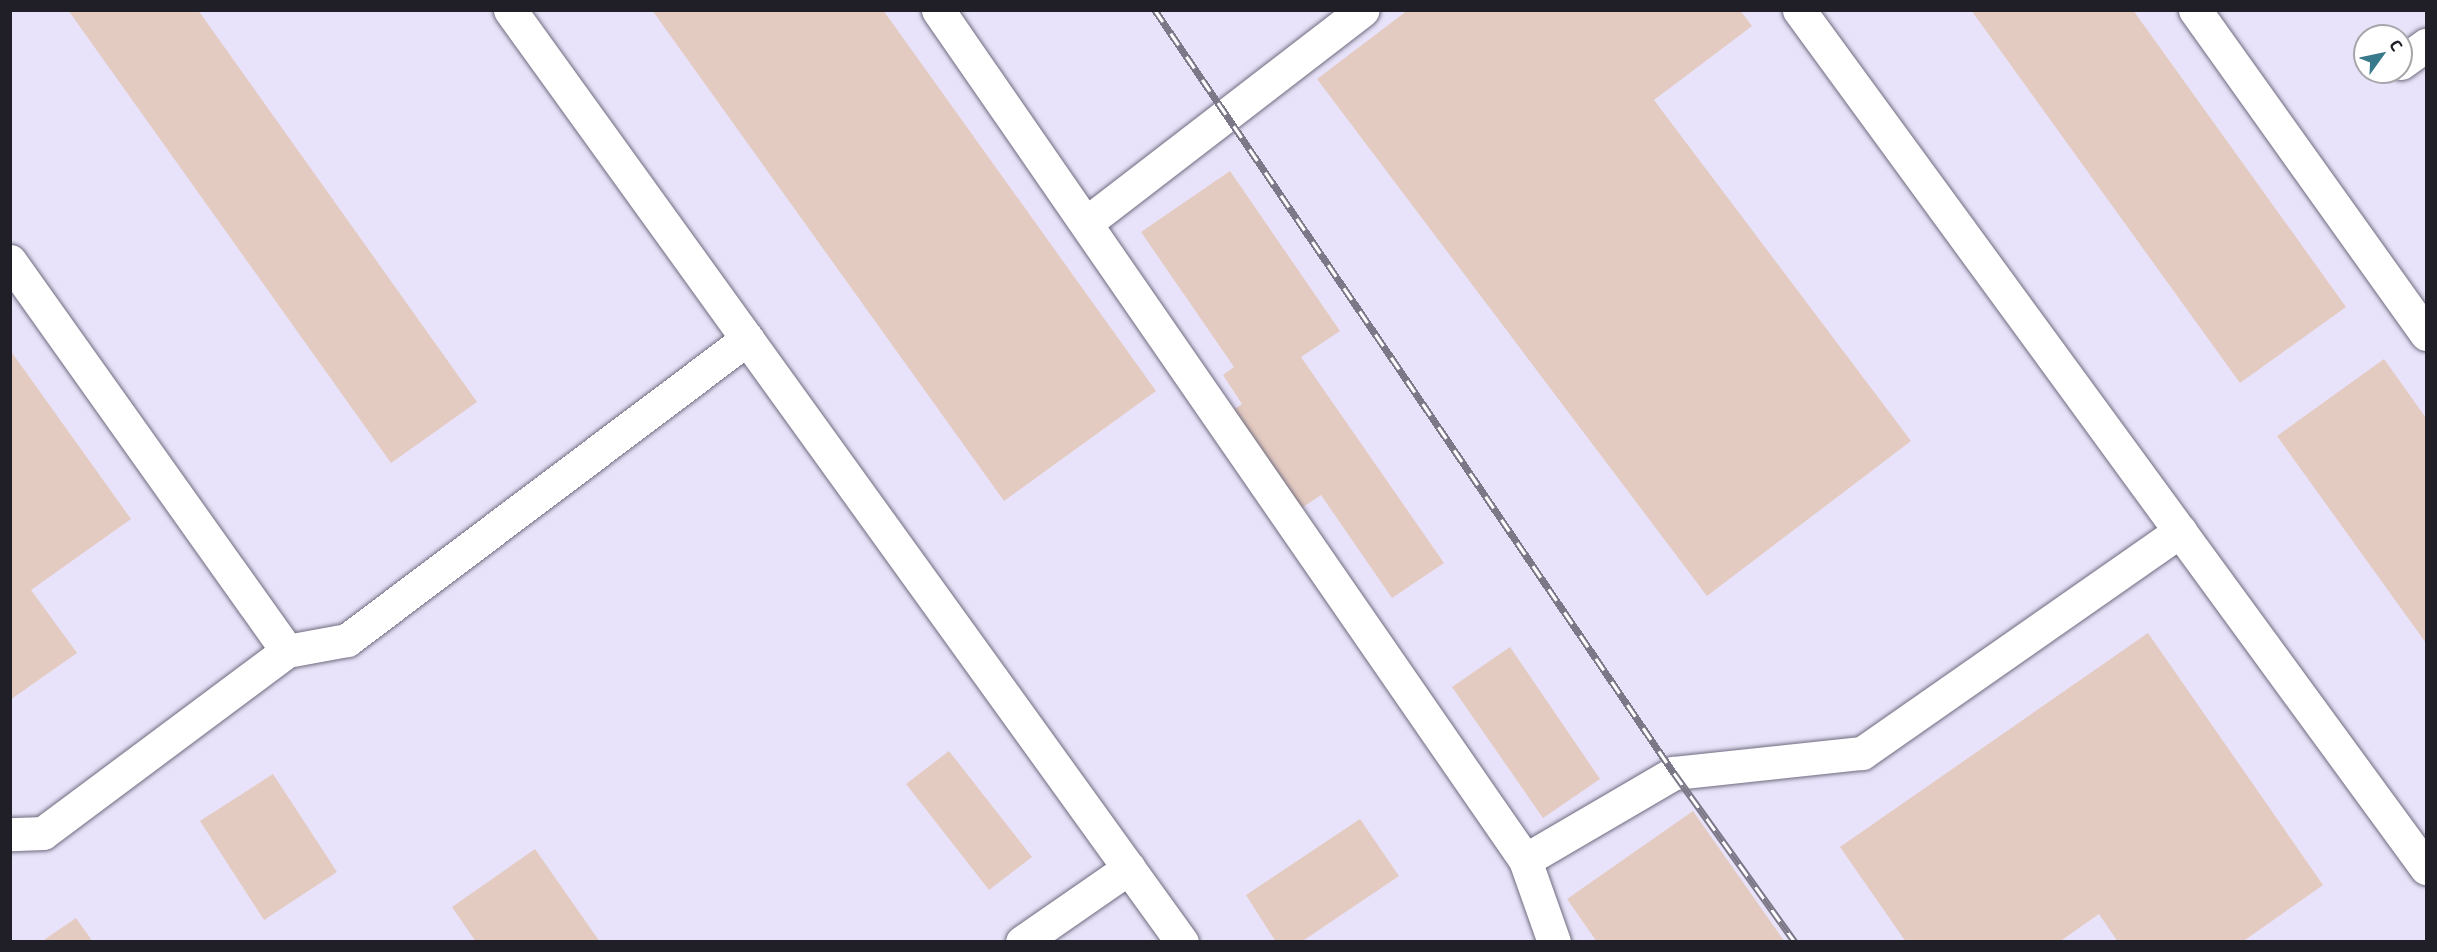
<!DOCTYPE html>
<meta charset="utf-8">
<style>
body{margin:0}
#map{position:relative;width:2437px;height:952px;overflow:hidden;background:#e8e3fa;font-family:"Exo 2",sans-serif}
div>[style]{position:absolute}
.building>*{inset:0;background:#e4cbc1}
.roads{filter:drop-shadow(0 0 2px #706b7f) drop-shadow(0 0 2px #706b7f)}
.minor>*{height:33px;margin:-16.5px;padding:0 16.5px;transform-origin:16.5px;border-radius:16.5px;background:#fff}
.rail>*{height:7px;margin-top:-3.5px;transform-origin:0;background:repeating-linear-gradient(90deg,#fff 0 14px,#7c7888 0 28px);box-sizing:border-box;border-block:2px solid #7c7888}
span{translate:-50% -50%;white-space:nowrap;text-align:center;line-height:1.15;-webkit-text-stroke:6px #fff;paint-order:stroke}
.frame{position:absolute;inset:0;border:12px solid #201e27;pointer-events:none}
.north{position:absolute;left:2353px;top:24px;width:60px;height:60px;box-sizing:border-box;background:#fff;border:2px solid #a6a5a9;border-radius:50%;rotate:57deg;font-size:16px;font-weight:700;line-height:24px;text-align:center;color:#201e27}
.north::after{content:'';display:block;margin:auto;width:21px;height:27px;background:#38798c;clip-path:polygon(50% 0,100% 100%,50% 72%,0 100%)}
</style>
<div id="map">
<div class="building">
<div style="clip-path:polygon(68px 10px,198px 10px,477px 402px,391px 463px)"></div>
<div style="clip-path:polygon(652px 10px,883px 10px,1156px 391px,1004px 501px)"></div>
<div style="clip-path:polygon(1408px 10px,1740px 10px,1752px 26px,1654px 100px,1911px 441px,1707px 596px,1317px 79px)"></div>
<div style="clip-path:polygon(1971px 10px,2133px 10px,2346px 307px,2240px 383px)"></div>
<div style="clip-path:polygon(1230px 171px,1340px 331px,1301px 357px,1444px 563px,1392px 598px,1321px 495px,1297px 511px,1230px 413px,1242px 404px,1223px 375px,1234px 367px,1141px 232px)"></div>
<div style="clip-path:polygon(10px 350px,131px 519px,31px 590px,77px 653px,10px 700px)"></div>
<div style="clip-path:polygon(2384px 359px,2426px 418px,2426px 643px,2277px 436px)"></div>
<div style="clip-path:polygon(2148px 633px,2323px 885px,2242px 942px,2118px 942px,2099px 914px,2059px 942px,1906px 942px,1840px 847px)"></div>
<div style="clip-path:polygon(1510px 647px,1600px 779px,1543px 818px,1452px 687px)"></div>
<div style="clip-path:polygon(949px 751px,1032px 857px,989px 890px,906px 784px)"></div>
<div style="clip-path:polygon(273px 774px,337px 872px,264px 920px,200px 821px)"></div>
<div style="clip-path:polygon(1693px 811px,1785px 942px,1597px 942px,1567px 899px)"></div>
<div style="clip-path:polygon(1360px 819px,1399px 876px,1301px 942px,1276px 942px,1246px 895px)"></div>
<div style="clip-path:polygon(535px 849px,600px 942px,476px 942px,452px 907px)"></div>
<div style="clip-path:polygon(76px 918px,93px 942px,41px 942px)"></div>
</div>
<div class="roads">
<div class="minor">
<div style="left:510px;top:10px;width:1149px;rotate:54.21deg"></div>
<div style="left:938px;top:10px;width:1033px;rotate:55.37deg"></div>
<div style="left:1525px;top:860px;width:87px;rotate:70.5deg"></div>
<div style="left:1799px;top:10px;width:1063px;rotate:53.84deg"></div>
<div style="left:2195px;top:10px;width:398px;rotate:54.5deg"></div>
<div style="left:2401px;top:63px;width:31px;rotate:-36deg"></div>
<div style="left:1086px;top:223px;width:349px;rotate:-37.6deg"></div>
<div style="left:10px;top:261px;width:478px;rotate:54.6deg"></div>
<div style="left:287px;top:651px;width:304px;rotate:143.3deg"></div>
<div style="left:43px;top:833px;width:33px;rotate:178deg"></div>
<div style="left:287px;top:651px;width:61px;rotate:-10.4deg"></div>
<div style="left:347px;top:640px;width:501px;rotate:-36.96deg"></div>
<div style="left:1525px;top:860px;width:173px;rotate:-30.3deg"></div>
<div style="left:1674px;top:773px;width:189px;rotate:-6.1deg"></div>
<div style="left:1862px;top:753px;width:388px;rotate:-34.9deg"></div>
<div style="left:1022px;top:942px;width:130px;rotate:-34.7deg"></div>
</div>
</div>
<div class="rail">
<div style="left:1155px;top:10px;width:923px;rotate:55.78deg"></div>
<div style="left:1674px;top:773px;width:208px;rotate:54.4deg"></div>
</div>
<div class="frame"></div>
<div class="north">С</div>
</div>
